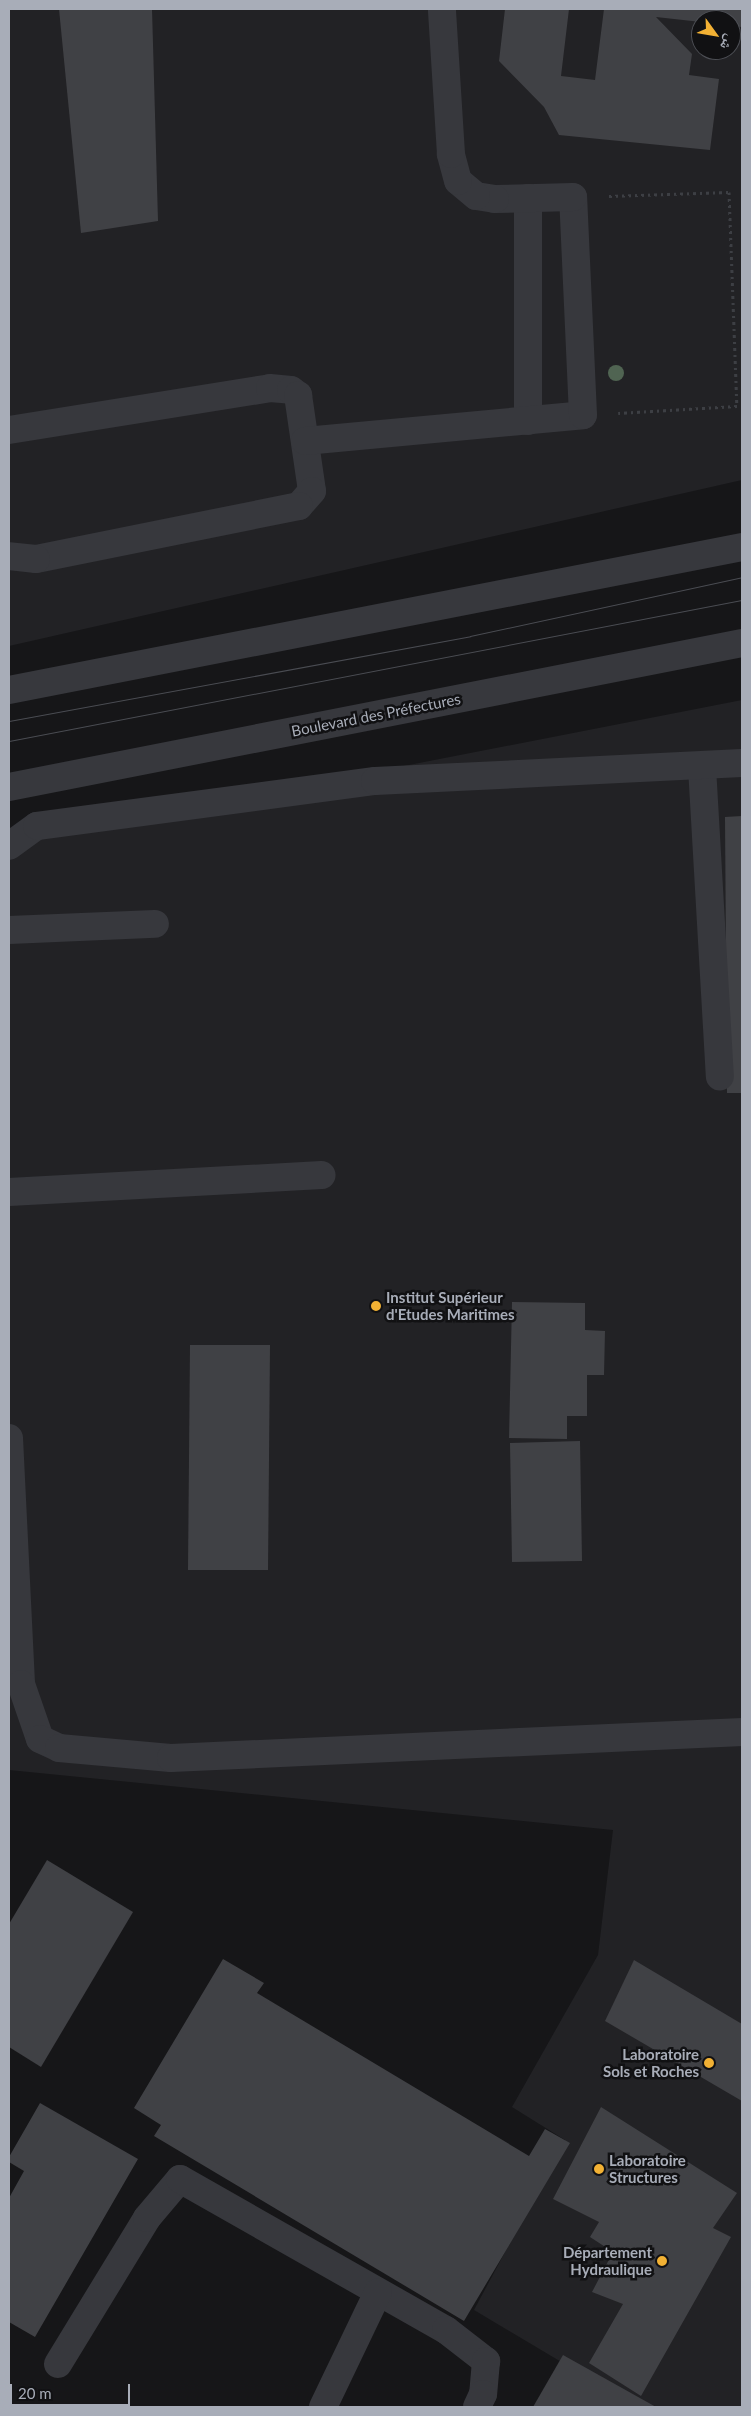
<!DOCTYPE html>
<meta charset="utf-8">
<style>
body{margin:0}
#map{position:relative;width:751px;height:2416px;overflow:hidden;background:#161618;font-family:Lato,"Noto Naskh Arabic",sans-serif}
div>[style]{position:absolute}
.built>*{inset:0;background:#222225}
.building>*{inset:0;background:#404145}
.path>*{height:3px;margin-top:-1.5px;transform-origin:0;background:repeating-linear-gradient(90deg,#3d3f44 0 2.5px,transparent 0 6.5px)}
.minor>*{height:28px;margin:-14px;padding:0 14px;transform-origin:14px;border-radius:14px;background:#37383d}
.tram>*{height:1px;margin:-0.5px;padding:0 0.5px;transform-origin:0.5px;border-radius:0.5px;background:#4a4c52}
.trees>*{width:16px;height:16px;margin:-8px;border-radius:50%;background:#506452}
.dots>*{width:14px;height:14px;translate:-50% -50%;box-sizing:border-box;border:2px solid #111113;border-radius:50%}
span{translate:-50% -50%;white-space:nowrap;text-align:center;line-height:1.15;-webkit-text-stroke:5px #111113;paint-order:stroke}
.street-label{font-size:15px;color:#a8adb8}
.poi-label{font-size:15px;color:#a8adb8;font-weight:700}
.left{translate:0 -50%;text-align:left}
.right{translate:-100% -50%;text-align:right}
.frame{position:absolute;inset:0;border:10px solid #a8adb8;pointer-events:none}
.north{position:absolute;left:691px;top:10px;width:50px;height:50px;box-sizing:border-box;background:#111113;border:1px solid #4d4f55;border-radius:50%;rotate:122deg;font-size:14px;font-weight:700;line-height:20px;text-align:center;color:#a8adb8}
.north::after{content:'';display:block;margin:auto;width:18px;height:22px;background:#f2b134;clip-path:polygon(50% 0,100% 100%,50% 72%,0 100%)}
.scale{position:absolute;left:10px;top:2384px;width:120px;height:22px;box-sizing:border-box;border:2px solid #a8adb8;border-top:0;padding-left:6px;font-size:15px;line-height:18px;white-space:nowrap;color:#a8adb8;-webkit-text-stroke:4px #111113;paint-order:stroke}
</style>
<div id="map">
<div class="built">
<div style="clip-path:polygon(evenodd,9px 9px,742px 9px,742px 480px,9px 646px,9px 9px,701px 20px,731px 20px,731px 50px,701px 50px,701px 20px)"></div>
<div style="clip-path:polygon(742px 700px,742px 2407px,637px 2407px,474px 2310px,565px 2140px,512px 2107px,598px 1955px,613px 1830px,9px 1770px,9px 843px)"></div>
</div>
<div class="building">
<div style="clip-path:polygon(59px 9px,152px 9px,158px 221px,81px 233px)"></div>
<div style="clip-path:polygon(505px 9px,569px 9px,561px 76px,595px 80px,604px 9px,742px 9px,742px 27px,731px 26px,731px 20px,701px 22px,656px 17px,692px 54px,689px 75px,719px 79px,710px 150px,559px 135px,544px 107px,499px 61px)"></div>
<div style="clip-path:polygon(742px 816px,742px 1093px,727px 1093px,725px 817px)"></div>
<div style="clip-path:polygon(512px 1302px,585px 1303px,585px 1330px,605px 1331px,604px 1375px,587px 1375px,587px 1416px,567px 1416px,567px 1439px,509px 1438px)"></div>
<div style="clip-path:polygon(190px 1345px,270px 1345px,268px 1570px,188px 1570px)"></div>
<div style="clip-path:polygon(580px 1441px,582px 1561px,512px 1562px,510px 1443px)"></div>
<div style="clip-path:polygon(47px 1860px,133px 1912px,41px 2067px,9px 2047px,9px 1924px)"></div>
<div style="clip-path:polygon(223px 1959px,264px 1983px,257px 1993px,529px 2156px,545px 2129px,570px 2143px,464px 2321px,154px 2136px,161px 2125px,134px 2108px)"></div>
<div style="clip-path:polygon(634px 1960px,742px 2024px,742px 2101px,605px 2021px)"></div>
<div style="clip-path:polygon(40px 2103px,138px 2159px,35px 2337px,9px 2322px,9px 2198px,24px 2171px,9px 2162px,9px 2157px)"></div>
<div style="clip-path:polygon(601px 2107px,737px 2193px,713px 2228px,731px 2237px,641px 2396px,589px 2363px,623px 2304px,592px 2292px,613px 2252px,590px 2237px,599px 2222px,553px 2199px)"></div>
<div style="clip-path:polygon(563px 2355px,656px 2407px,533px 2407px)"></div>
</div>
<div class="path">
<div style="left:609px;top:196px;width:120px;rotate:-1.9deg"></div>
<div style="left:729px;top:192px;width:214px;rotate:87.9deg"></div>
<div style="left:737px;top:406px;width:119px;rotate:176.6deg"></div>
</div>
<div class="minor">
<div style="left:528px;top:421px;width:223px;rotate:-90deg"></div>
<div style="left:9px;top:430px;width:264px;rotate:-9.1deg"></div>
<div style="left:270px;top:388px;width:21px;rotate:5deg"></div>
<div style="left:291px;top:390px;width:9px;rotate:36deg"></div>
<div style="left:298px;top:395px;width:97px;rotate:81.7deg"></div>
<div style="left:312px;top:491px;width:20px;rotate:131deg"></div>
<div style="left:299px;top:506px;width:268px;rotate:168.6deg"></div>
<div style="left:36px;top:559px;width:27px;rotate:-174deg"></div>
<div style="left:305px;top:441px;width:279px;rotate:-5.3deg"></div>
<div style="left:583px;top:415px;width:218px;rotate:-92.6deg"></div>
<div style="left:573px;top:197px;width:78px;rotate:178.5deg"></div>
<div style="left:495px;top:199px;width:19px;rotate:-171deg"></div>
<div style="left:476px;top:196px;width:23px;rotate:-140deg"></div>
<div style="left:458px;top:181px;width:28px;rotate:-105deg"></div>
<div style="left:451px;top:154px;width:145px;rotate:-93.6deg"></div>
<div style="left:9px;top:690px;width:747px;rotate:-11.04deg"></div>
<div style="left:702px;top:767px;width:310px;rotate:86.7deg"></div>
<div style="left:9px;top:787px;width:747px;rotate:-11.11deg"></div>
<div style="left:9px;top:846px;width:34px;rotate:-36deg"></div>
<div style="left:37px;top:826px;width:341px;rotate:-7.6deg"></div>
<div style="left:375px;top:781px;width:367px;rotate:-2.8deg"></div>
<div style="left:9px;top:930px;width:146px;rotate:-2.4deg"></div>
<div style="left:9px;top:1192px;width:313px;rotate:-3.1deg"></div>
<div style="left:9px;top:1438px;width:246px;rotate:87.2deg"></div>
<div style="left:21px;top:1684px;width:58px;rotate:70.9deg"></div>
<div style="left:40px;top:1739px;width:21px;rotate:25deg"></div>
<div style="left:59px;top:1748px;width:112px;rotate:5.1deg"></div>
<div style="left:171px;top:1758px;width:572px;rotate:-2.61deg"></div>
<div style="left:58px;top:2364px;width:171px;rotate:-58.6deg"></div>
<div style="left:147px;top:2218px;width:51px;rotate:-49.8deg"></div>
<div style="left:180px;top:2179px;width:306px;rotate:29.6deg"></div>
<div style="left:446px;top:2330px;width:51px;rotate:37.8deg"></div>
<div style="left:486px;top:2361px;width:33px;rotate:95deg"></div>
<div style="left:483px;top:2394px;width:14px;rotate:115deg"></div>
<div style="left:323px;top:2407px;width:127px;rotate:-64.4deg"></div>
</div>
<div class="tram">
<div style="left:9px;top:721px;width:469px;rotate:-10.4deg"></div>
<div style="left:470px;top:636px;width:278px;rotate:-12.2deg"></div>
<div style="left:9px;top:741px;width:746px;rotate:-10.89deg"></div>
</div>
<div class="trees">
<div style="left:616px;top:373px"></div>
</div>
<div class="dots">
<div style="left:376px;top:1306px;background:#f2b134"></div>
<div style="left:709px;top:2063px;background:#f2b134"></div>
<div style="left:599px;top:2169px;background:#f2b134"></div>
<div style="left:662px;top:2261px;background:#f2b134"></div>
</div>
<div class="street-label">
<span style="left:376px;top:715px;rotate:-11deg">Boulevard des Préfectures</span>
</div>
<div class="poi-label">
<span class="left" style="left:386px;top:1306px">Institut Supérieur<br>d'Etudes Maritimes</span>
<span class="right" style="left:699px;top:2063px">Laboratoire<br>Sols et Roches</span>
<span class="left" style="left:609px;top:2169px">Laboratoire<br>Structures</span>
<span class="right" style="left:652px;top:2261px">Département<br>Hydraulique</span>
</div>
<div class="frame"></div>
<div class="north">ش</div>
<div class="scale">20 m</div>
</div>
